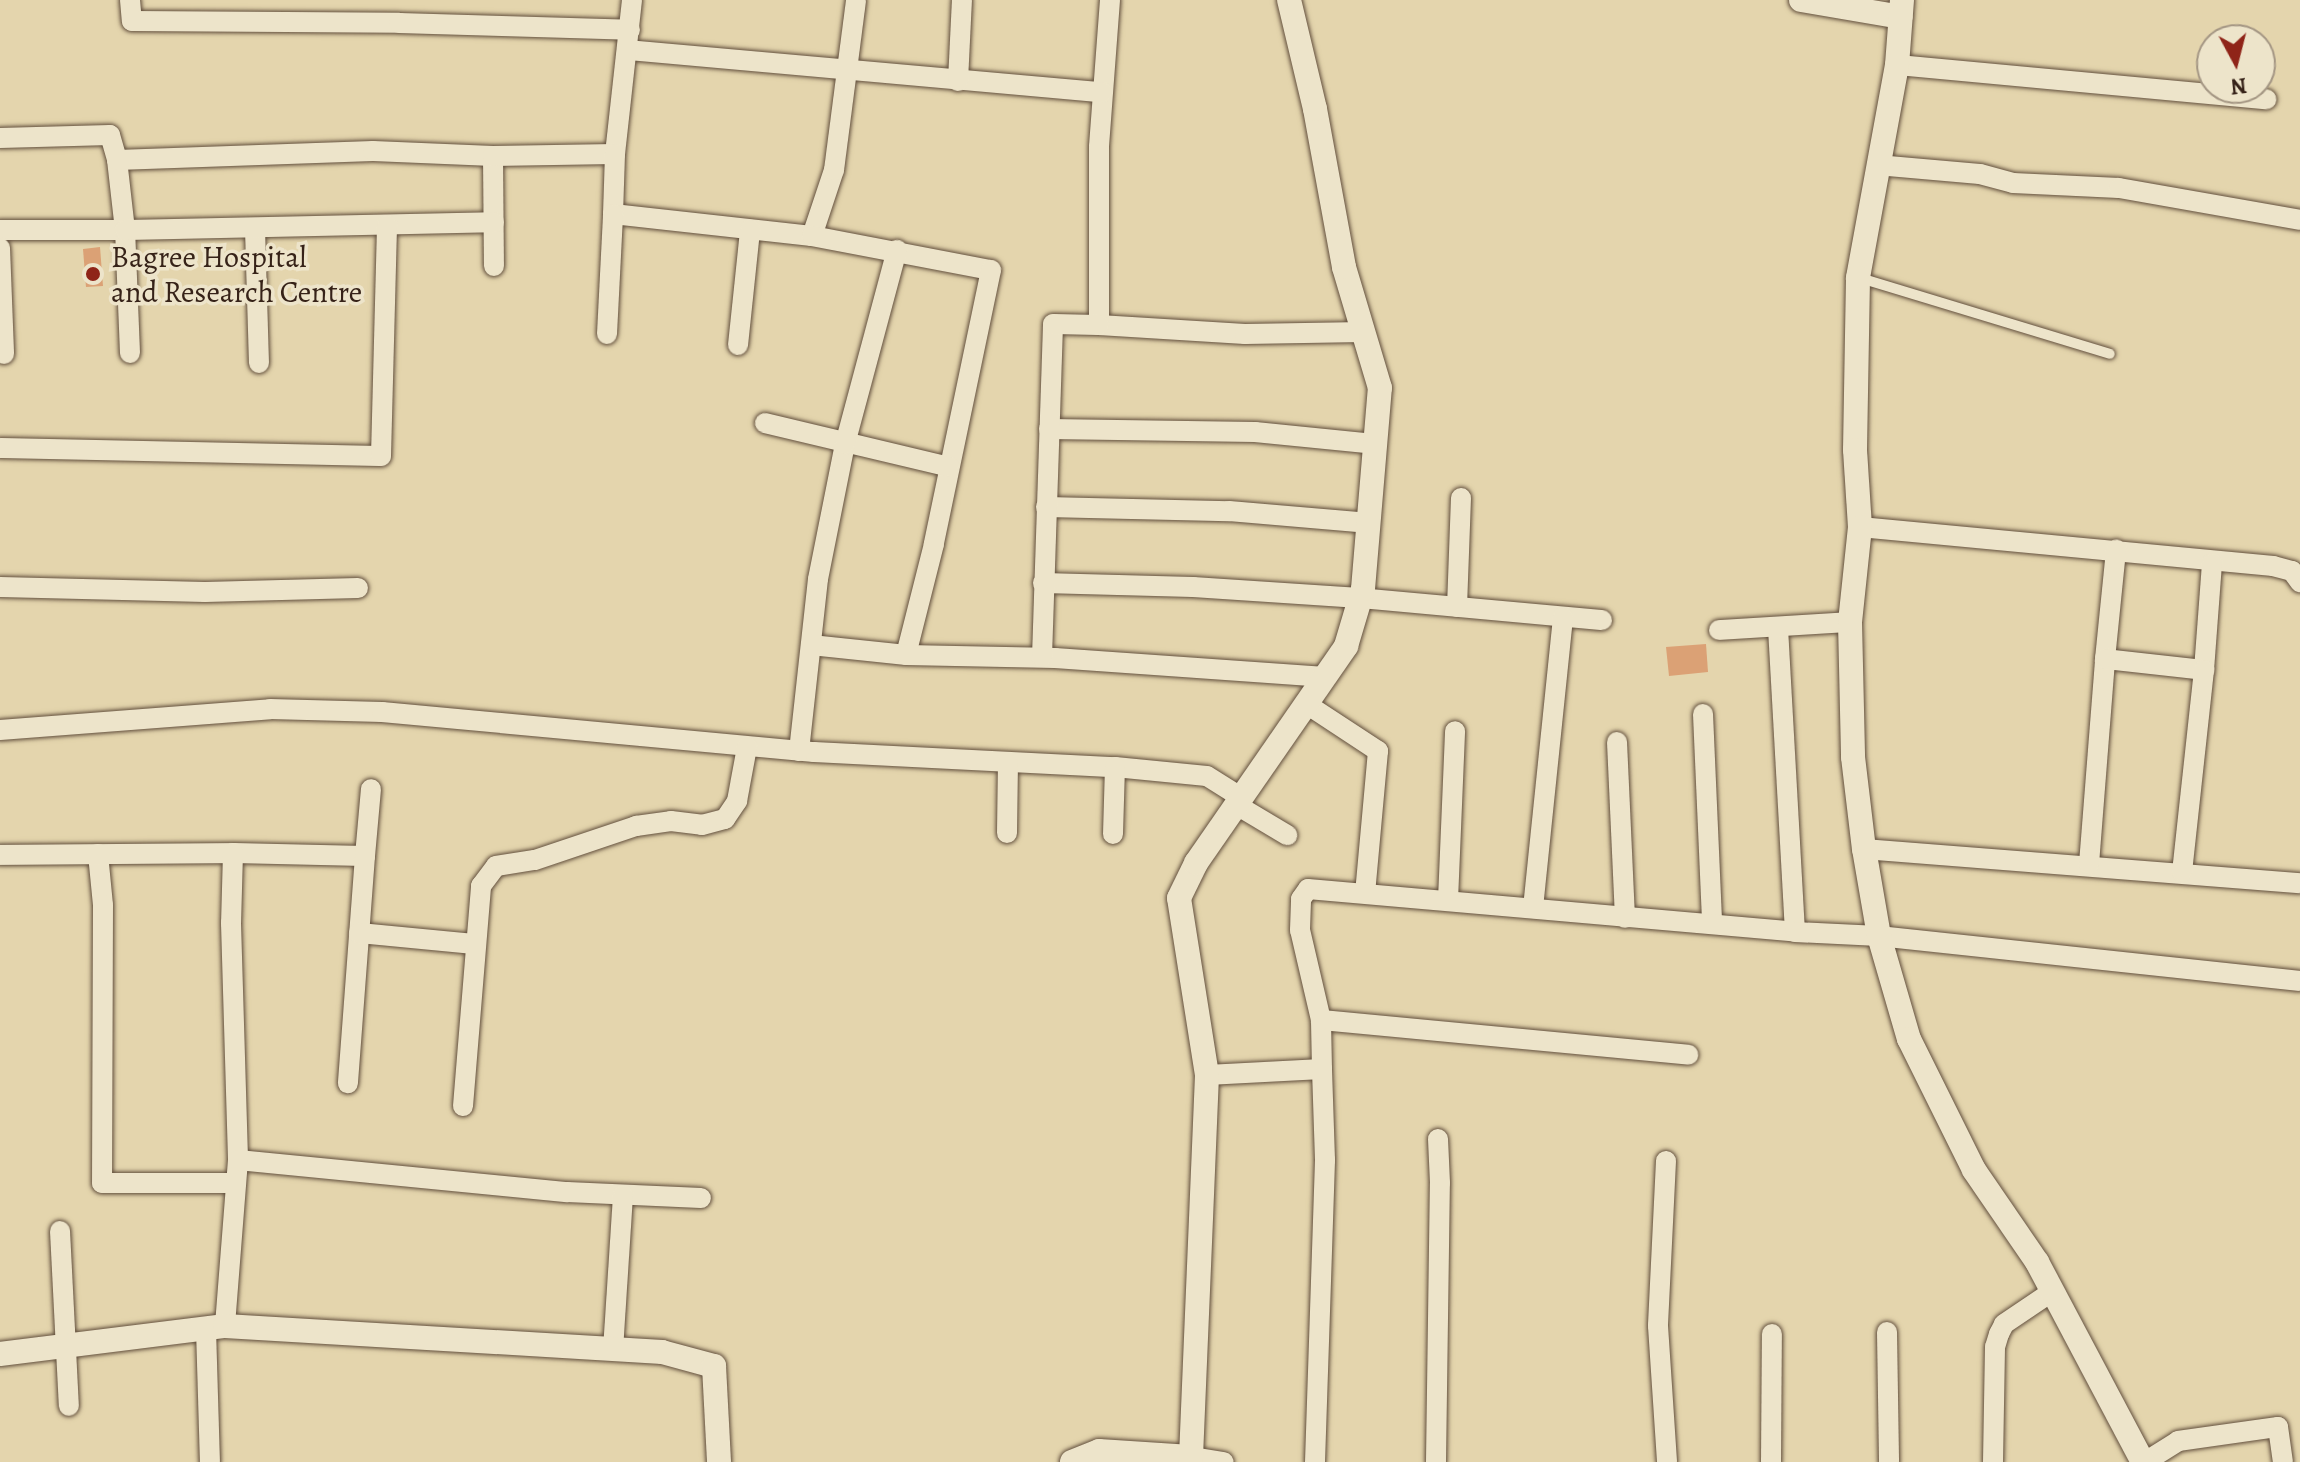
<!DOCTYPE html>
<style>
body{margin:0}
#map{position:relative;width:2300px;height:1462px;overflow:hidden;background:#e4d5ad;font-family:Alegreya,serif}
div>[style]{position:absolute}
.building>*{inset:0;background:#dba175}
.roads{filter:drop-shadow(0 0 2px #624f3d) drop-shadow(0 0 2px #624f3d)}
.service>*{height:10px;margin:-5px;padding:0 5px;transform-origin:5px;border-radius:5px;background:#ede4ca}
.minor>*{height:20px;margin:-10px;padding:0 10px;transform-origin:10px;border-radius:10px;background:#ede4ca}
.tertiary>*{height:24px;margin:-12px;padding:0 12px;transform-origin:12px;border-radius:12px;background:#ede4ca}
.dots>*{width:22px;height:22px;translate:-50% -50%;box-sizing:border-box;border:4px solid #ede4ca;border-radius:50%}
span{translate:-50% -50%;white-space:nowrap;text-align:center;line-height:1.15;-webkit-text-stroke:7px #ede4ca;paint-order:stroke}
.poi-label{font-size:30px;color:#362218}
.left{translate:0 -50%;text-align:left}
.north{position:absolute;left:2196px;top:24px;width:80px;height:80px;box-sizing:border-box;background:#ede4ca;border:2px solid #a49683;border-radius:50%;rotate:173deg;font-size:22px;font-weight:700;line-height:32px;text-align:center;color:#362218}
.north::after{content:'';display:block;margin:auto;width:28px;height:36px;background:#8f2418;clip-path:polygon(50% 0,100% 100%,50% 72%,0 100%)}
</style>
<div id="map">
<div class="building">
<div style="clip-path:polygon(100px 247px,103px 286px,86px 287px,83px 249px)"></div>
<div style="clip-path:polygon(1706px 644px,1708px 672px,1669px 676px,1666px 647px)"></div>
</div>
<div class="roads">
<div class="service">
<div style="left:1860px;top:278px;width:261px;rotate:16.9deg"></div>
</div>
<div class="minor">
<div style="left:130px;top:0;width:21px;rotate:85deg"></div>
<div style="left:132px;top:21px;width:267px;rotate:0.4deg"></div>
<div style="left:399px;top:23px;width:231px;rotate:1.7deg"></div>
<div style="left:1110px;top:0;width:147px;rotate:94.3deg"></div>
<div style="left:1099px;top:147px;width:178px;rotate:90deg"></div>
<div style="left:1099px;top:325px;width:146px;rotate:3.5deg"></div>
<div style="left:1245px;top:334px;width:119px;rotate:-1deg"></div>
<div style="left:628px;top:50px;width:476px;rotate:5.1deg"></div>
<div style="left:1897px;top:65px;width:371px;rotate:5.3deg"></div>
<div style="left:958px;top:81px;width:81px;rotate:-87.2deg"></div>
<div style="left:0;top:138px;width:110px;rotate:-1.6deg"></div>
<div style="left:110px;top:135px;width:26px;rotate:74deg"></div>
<div style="left:615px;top:154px;width:155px;rotate:-83.7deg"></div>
<div style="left:493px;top:156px;width:110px;rotate:89.5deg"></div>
<div style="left:1877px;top:165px;width:103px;rotate:5deg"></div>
<div style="left:1980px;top:174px;width:34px;rotate:15deg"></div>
<div style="left:2013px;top:183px;width:106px;rotate:2.7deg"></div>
<div style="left:2119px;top:188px;width:184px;rotate:10deg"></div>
<div style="left:255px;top:229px;width:134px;rotate:88.3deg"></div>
<div style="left:0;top:230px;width:125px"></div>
<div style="left:125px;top:230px;width:70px;rotate:-96.5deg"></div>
<div style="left:117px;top:160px;width:256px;rotate:-2deg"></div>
<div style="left:373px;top:151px;width:120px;rotate:2.4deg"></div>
<div style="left:493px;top:156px;width:122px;rotate:-0.9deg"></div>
<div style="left:615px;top:154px;width:60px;rotate:91.9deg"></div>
<div style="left:613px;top:214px;width:200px;rotate:6.3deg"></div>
<div style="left:812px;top:236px;width:70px;rotate:-71.6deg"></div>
<div style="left:834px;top:170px;width:171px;rotate:-82.6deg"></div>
<div style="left:812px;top:236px;width:182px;rotate:10.8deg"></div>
<div style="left:991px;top:270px;width:280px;rotate:101.8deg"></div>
<div style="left:934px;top:544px;width:114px;rotate:104.2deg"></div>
<div style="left:0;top:248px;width:106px;rotate:87.8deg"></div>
<div style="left:607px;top:334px;width:120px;rotate:-87.1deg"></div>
<div style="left:738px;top:345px;width:116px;rotate:-84deg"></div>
<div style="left:130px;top:353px;width:123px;rotate:-92.3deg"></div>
<div style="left:125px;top:230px;width:369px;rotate:-1.2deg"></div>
<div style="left:765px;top:423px;width:189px;rotate:13.4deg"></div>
<div style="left:1049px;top:429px;width:206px;rotate:0.8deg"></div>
<div style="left:1255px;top:432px;width:122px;rotate:5.7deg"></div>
<div style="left:0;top:448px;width:381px;rotate:1.2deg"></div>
<div style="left:381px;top:456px;width:231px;rotate:-88.5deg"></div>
<div style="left:1046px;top:507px;width:183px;rotate:1.3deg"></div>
<div style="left:1229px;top:511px;width:141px;rotate:4.9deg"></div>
<div style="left:1860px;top:527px;width:415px;rotate:5.4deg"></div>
<div style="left:2273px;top:566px;width:20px;rotate:15deg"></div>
<div style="left:2292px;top:571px;width:14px;rotate:54deg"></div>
<div style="left:1043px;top:583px;width:150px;rotate:1.5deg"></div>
<div style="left:1193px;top:587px;width:167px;rotate:3.8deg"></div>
<div style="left:1360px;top:598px;width:243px;rotate:5.2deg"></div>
<div style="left:0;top:587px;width:205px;rotate:1.4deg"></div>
<div style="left:205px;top:592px;width:153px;rotate:-1.5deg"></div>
<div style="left:1457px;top:607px;width:109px;rotate:-87.9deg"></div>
<div style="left:1778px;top:628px;width:304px;rotate:86.8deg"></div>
<div style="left:1719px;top:630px;width:131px;rotate:-3.5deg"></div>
<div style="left:811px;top:645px;width:96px;rotate:6deg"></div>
<div style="left:906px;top:655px;width:149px;rotate:1.2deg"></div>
<div style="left:1055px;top:658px;width:271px;rotate:4deg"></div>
<div style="left:1042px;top:657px;width:333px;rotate:-88.1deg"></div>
<div style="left:1053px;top:324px;width:46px;rotate:1.2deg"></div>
<div style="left:2105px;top:659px;width:110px;rotate:-84.2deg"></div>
<div style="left:2204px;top:670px;width:107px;rotate:-85.7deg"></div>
<div style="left:1308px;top:705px;width:84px;rotate:33.3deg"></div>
<div style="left:1378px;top:751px;width:143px;rotate:95.2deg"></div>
<div style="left:1703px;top:714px;width:209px;rotate:87.5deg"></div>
<div style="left:0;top:730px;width:271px;rotate:-4.4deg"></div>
<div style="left:270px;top:709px;width:112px;rotate:1.5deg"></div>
<div style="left:382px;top:712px;width:434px;rotate:5.3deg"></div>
<div style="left:814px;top:752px;width:301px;rotate:2.9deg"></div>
<div style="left:1115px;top:767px;width:92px;rotate:5.6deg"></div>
<div style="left:1207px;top:776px;width:39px;rotate:32deg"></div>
<div style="left:1617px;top:742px;width:176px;rotate:87.4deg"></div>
<div style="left:799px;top:751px;width:173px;rotate:-83.7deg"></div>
<div style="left:818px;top:579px;width:138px;rotate:-78.7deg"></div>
<div style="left:845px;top:444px;width:201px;rotate:-75deg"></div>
<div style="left:1235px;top:804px;width:61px;rotate:30.8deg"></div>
<div style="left:1007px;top:833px;width:69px;rotate:-89.2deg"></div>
<div style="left:1113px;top:834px;width:67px;rotate:-88.3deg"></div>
<div style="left:1864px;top:849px;width:437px;rotate:4.5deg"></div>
<div style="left:233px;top:853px;width:132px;rotate:1.3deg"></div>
<div style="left:365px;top:856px;width:228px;rotate:94.3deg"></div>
<div style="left:98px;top:854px;width:51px;rotate:84.4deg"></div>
<div style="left:103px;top:905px;width:278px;rotate:90.2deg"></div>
<div style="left:102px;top:1183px;width:134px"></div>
<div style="left:0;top:855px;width:233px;rotate:-0.5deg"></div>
<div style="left:233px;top:853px;width:70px;rotate:91.6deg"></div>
<div style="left:231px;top:923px;width:237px;rotate:88.3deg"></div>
<div style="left:238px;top:1160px;width:167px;rotate:94.5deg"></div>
<div style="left:365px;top:856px;width:67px;rotate:-84.9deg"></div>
<div style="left:2089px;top:864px;width:206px;rotate:-85.5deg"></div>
<div style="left:2105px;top:659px;width:100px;rotate:6.3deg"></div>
<div style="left:2204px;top:670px;width:203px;rotate:96.2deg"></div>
<div style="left:1448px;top:900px;width:169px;rotate:-87.6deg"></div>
<div style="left:1533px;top:908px;width:292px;rotate:-84.1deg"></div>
<div style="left:359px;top:933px;width:116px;rotate:5.5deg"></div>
<div style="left:1321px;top:1020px;width:369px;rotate:5.4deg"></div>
<div style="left:1207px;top:1075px;width:115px;rotate:-3deg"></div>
<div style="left:1322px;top:1069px;width:49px;rotate:-91.2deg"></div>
<div style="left:1321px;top:1020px;width:92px;rotate:-103.1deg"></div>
<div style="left:1300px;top:930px;width:31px;rotate:-88deg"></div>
<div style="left:1301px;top:899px;width:12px;rotate:-55deg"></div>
<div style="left:1308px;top:889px;width:489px;rotate:5deg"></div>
<div style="left:1795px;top:932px;width:84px;rotate:2.7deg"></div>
<div style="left:1879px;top:936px;width:423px;rotate:6.1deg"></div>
<div style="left:463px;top:1106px;width:221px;rotate:-85.3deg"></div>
<div style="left:481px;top:886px;width:25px;rotate:-53deg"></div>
<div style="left:496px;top:866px;width:39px;rotate:-9deg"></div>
<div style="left:535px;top:860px;width:107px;rotate:-18.6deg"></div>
<div style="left:636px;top:826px;width:35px;rotate:-8deg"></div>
<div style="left:671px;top:821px;width:31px;rotate:7deg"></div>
<div style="left:702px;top:825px;width:24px;rotate:-15deg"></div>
<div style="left:725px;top:819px;width:22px;rotate:-56deg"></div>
<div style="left:737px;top:801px;width:55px;rotate:-79.5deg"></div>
<div style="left:238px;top:1160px;width:331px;rotate:5.6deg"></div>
<div style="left:567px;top:1192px;width:134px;rotate:2.6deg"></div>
<div style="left:1666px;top:1161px;width:165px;rotate:92.8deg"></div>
<div style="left:1658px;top:1326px;width:136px;rotate:86.2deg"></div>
<div style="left:60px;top:1231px;width:175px;rotate:87.1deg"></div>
<div style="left:206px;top:1329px;width:133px;rotate:88.3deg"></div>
<div style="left:1887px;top:1332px;width:130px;rotate:89.1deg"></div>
<div style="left:613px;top:1350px;width:155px;rotate:-86.3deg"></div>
<div style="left:1191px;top:1457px;width:33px;rotate:9deg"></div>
<div style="left:1315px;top:1462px;width:302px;rotate:-88.1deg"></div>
<div style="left:1325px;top:1160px;width:91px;rotate:-91.9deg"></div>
<div style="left:1436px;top:1462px;width:279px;rotate:-89.2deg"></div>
<div style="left:1440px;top:1183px;width:44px;rotate:-92.6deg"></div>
<div style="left:1771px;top:1462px;width:128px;rotate:-89.6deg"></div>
<div style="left:1993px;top:1462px;width:115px;rotate:-89deg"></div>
<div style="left:1995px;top:1347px;width:14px;rotate:-73deg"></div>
<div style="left:1999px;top:1334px;width:11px;rotate:-63deg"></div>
<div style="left:2004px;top:1324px;width:59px;rotate:-34deg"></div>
<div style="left:2145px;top:1462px;width:39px;rotate:-32deg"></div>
<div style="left:2178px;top:1441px;width:101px;rotate:-8deg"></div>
<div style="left:2278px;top:1427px;width:35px;rotate:82deg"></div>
</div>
<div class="tertiary">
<div style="left:1801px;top:0;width:101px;rotate:9.6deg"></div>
<div style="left:1902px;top:0;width:65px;rotate:94.4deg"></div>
<div style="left:1897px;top:65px;width:217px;rotate:100.4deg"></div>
<div style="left:1858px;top:278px;width:172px;rotate:91deg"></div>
<div style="left:1855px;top:450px;width:77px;rotate:86.3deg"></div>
<div style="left:1860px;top:527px;width:96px;rotate:96deg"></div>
<div style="left:1850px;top:622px;width:135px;rotate:88.7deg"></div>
<div style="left:1853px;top:757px;width:93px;rotate:83.2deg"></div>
<div style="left:1864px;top:849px;width:88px;rotate:80.2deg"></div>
<div style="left:1879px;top:936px;width:107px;rotate:73.8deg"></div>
<div style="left:1909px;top:1039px;width:146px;rotate:63.6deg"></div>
<div style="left:1974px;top:1170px;width:112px;rotate:55.6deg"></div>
<div style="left:2037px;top:1262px;width:226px;rotate:62.1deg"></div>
<div style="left:0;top:1354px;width:227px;rotate:-7.1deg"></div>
<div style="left:225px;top:1326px;width:438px;rotate:3.4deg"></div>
<div style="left:662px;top:1352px;width:54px;rotate:15.1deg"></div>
<div style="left:714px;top:1366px;width:96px;rotate:87deg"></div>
<div style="left:1072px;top:1462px;width:29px;rotate:-22deg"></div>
<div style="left:1099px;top:1451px;width:92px;rotate:3.7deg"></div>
<div style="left:1191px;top:1457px;width:382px;rotate:-87.6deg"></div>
<div style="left:1207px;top:1075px;width:179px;rotate:-99deg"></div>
<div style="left:1179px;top:898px;width:39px;rotate:-64deg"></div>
<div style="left:1196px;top:863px;width:264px;rotate:-55.3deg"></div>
<div style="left:1346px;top:646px;width:59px;rotate:-73.4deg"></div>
<div style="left:1363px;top:589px;width:202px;rotate:-85.2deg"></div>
<div style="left:1380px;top:388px;width:126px;rotate:-106.6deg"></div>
<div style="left:1344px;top:267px;width:161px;rotate:-100.4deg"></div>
<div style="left:1315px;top:109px;width:112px;rotate:-103.4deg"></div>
</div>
</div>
<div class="dots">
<div style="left:93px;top:274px;background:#8f2418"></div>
</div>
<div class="poi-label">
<span class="left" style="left:111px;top:274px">Bagree Hospital<br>and Research Centre</span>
</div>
<div class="north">N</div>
</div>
